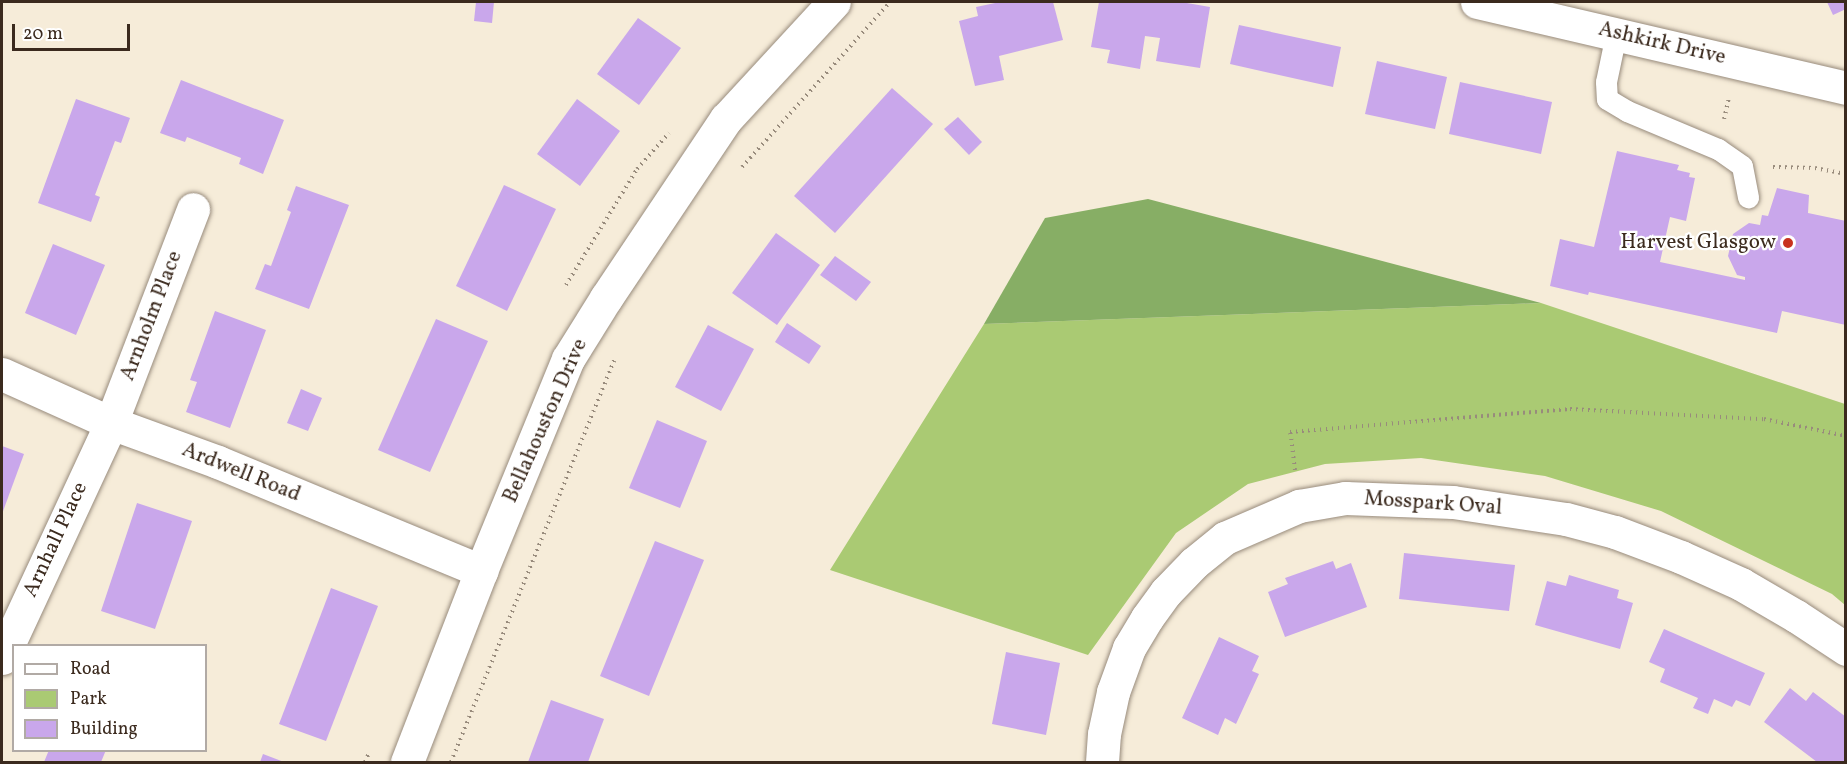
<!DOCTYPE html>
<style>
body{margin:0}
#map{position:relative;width:1847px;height:764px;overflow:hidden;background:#f6ecd9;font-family:Vollkorn,serif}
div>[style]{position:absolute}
.green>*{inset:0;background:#aaca73}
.forest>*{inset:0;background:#87ae65}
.building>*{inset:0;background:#c9a7eb}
.path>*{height:4px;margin-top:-2px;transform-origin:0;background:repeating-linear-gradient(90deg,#988b7c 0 1.5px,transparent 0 6px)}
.roads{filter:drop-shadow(0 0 2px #988b7c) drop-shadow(0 0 2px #988b7c)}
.lane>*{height:21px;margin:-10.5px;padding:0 10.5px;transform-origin:10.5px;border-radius:10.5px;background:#fff}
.street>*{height:33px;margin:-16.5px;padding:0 16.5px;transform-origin:16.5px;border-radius:16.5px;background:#fff}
.dots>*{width:16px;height:16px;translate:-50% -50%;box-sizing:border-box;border:3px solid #fff;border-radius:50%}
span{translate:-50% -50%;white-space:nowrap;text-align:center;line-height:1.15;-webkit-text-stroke:4.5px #fff;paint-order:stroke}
.street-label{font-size:21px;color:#3b2a1e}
.poi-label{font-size:21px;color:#3b2a1e}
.right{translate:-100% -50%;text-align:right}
.frame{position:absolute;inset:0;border:3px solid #3b2a1e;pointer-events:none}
.legend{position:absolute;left:12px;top:644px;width:195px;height:108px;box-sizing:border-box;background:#fff;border:2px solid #b1aaa5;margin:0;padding:8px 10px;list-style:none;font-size:18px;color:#3b2a1e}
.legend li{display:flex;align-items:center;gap:12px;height:30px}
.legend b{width:30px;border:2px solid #b1aaa5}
.scale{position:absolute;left:12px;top:24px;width:118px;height:27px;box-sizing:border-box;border:3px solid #3b2a1e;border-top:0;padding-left:8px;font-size:18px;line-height:21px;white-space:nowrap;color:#3b2a1e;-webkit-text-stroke:4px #fff;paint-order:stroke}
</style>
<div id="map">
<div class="green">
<div style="clip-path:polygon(1541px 303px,1845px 404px,1845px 605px,1832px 594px,1661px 511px,1545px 476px,1421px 458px,1325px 464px,1248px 484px,1176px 533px,1088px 655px,830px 570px,984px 324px)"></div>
</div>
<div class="forest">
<div style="clip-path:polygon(1148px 199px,1541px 303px,984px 324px,1045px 218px)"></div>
</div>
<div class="building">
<div style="clip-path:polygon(476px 2px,494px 2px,492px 23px,474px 21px)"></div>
<div style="clip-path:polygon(1000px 2px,1053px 2px,1063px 40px,999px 56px,1004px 80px,975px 86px,959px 21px,978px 16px,976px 7px)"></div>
<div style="clip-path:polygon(1099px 2px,1181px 2px,1210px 7px,1200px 68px,1156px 61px,1160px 38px,1145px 36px,1140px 69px,1107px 63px,1110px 50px,1091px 47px)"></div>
<div style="clip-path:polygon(1827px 2px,1846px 2px,1846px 9px,1833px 15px)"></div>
<div style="clip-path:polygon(638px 18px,681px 48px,639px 105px,597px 74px)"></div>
<div style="clip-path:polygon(1239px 25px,1341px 47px,1333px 87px,1230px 64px)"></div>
<div style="clip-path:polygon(1377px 61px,1447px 77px,1435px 129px,1365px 114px)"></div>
<div style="clip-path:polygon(181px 80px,284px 120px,263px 174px,239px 164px,241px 158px,187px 137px,185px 142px,160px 133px)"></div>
<div style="clip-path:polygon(1460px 82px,1552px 102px,1541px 154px,1449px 134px)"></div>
<div style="clip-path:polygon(892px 88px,933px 124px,835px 233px,794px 196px)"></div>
<div style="clip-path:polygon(76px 99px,130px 118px,121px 143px,115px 141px,95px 195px,100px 197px,91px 222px,38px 203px)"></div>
<div style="clip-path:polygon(577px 99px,620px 131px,580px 186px,537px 154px)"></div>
<div style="clip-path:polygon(958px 117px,982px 142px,969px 155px,944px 129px)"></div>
<div style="clip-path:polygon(1617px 151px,1679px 165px,1677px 170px,1690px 173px,1689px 177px,1695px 178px,1686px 221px,1670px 217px,1660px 262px,1745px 280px,1745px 277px,1737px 275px,1728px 256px,1733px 234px,1749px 223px,1760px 225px,1762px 215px,1768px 216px,1777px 188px,1809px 195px,1808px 213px,1846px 221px,1846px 325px,1782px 311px,1777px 333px,1589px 292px,1588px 295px,1550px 286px,1560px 239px,1594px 247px)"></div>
<div style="clip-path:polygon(504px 185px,556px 209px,507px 311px,456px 286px)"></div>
<div style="clip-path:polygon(296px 186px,349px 205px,309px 309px,255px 289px,265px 264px,271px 266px,291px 212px,287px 210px)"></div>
<div style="clip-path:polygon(776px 233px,820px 265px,777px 325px,732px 293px)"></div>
<div style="clip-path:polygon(53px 244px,105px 265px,76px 335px,25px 313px)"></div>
<div style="clip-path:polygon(835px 256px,871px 282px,856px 301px,820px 275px)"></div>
<div style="clip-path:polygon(215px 311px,266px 330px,230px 428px,186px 412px,197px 382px,190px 380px)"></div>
<div style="clip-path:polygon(436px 319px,488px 341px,430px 472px,378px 450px)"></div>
<div style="clip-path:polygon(787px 323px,821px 346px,809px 364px,775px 342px)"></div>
<div style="clip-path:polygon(708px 325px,754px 349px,721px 411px,675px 387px)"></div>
<div style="clip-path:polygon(301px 389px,322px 398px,308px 431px,287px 423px)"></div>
<div style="clip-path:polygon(657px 420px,707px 441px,680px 508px,629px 488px)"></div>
<div style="clip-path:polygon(2px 446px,24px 454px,2px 514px)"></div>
<div style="clip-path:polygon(137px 503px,192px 521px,155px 629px,101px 611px)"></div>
<div style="clip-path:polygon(655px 541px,704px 560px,649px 696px,600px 676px)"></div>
<div style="clip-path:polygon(1404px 553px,1515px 565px,1509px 611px,1399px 599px)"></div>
<div style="clip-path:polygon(1333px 561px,1336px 569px,1351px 563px,1367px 607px,1285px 637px,1268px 592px,1288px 584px,1285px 578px)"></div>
<div style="clip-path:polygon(1569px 575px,1619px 590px,1617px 598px,1633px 603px,1620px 649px,1535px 625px,1547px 581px,1566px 586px)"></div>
<div style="clip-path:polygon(331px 588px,378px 606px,326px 741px,279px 724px)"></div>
<div style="clip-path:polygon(1664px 629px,1765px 673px,1750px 706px,1736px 700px,1732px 707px,1714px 699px,1708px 714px,1693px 708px,1698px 698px,1660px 682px,1665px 669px,1649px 662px)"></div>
<div style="clip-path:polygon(1219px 637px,1259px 656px,1252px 671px,1259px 674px,1236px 724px,1225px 718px,1218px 735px,1182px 718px)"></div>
<div style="clip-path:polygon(1006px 652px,1060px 663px,1046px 735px,992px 724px)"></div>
<div style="clip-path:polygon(1790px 688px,1806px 701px,1813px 692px,1846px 717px,1846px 762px,1817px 762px,1764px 722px)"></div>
<div style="clip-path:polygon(551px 700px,604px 719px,588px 762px,528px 762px)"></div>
<div style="clip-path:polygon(49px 750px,106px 750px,101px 762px,44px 762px)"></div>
<div style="clip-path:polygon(263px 754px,284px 762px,260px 762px)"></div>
</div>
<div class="path">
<div style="left:1724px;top:119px;width:23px;rotate:-77deg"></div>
<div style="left:742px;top:167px;width:222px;rotate:-48.1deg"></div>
<div style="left:1773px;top:167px;width:42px;rotate:1.4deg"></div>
<div style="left:1815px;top:168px;width:32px;rotate:11deg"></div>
<div style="left:566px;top:285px;width:136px;rotate:-58.5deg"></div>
<div style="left:637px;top:169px;width:48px;rotate:-48.4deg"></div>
<div style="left:1295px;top:470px;width:38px;rotate:-97deg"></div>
<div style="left:1290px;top:432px;width:281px;rotate:-4.7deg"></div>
<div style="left:1570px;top:409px;width:194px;rotate:3deg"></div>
<div style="left:1764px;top:419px;width:84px;rotate:11.7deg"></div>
<div style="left:365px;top:762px;width:10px;rotate:-66deg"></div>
<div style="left:451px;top:762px;width:434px;rotate:-67.9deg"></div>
</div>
<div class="roads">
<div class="lane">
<div style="left:1616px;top:34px;width:49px;rotate:101.8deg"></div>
<div style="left:1606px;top:82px;width:17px;rotate:87deg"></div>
<div style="left:1607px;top:99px;width:23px;rotate:31deg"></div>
<div style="left:1627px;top:111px;width:99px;rotate:22.7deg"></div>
<div style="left:1718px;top:149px;width:29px;rotate:35deg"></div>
<div style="left:1742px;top:166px;width:32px;rotate:79deg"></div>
</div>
<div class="street">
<div style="left:1477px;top:2px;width:379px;rotate:13.1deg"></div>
<div style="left:2px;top:374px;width:120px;rotate:24.2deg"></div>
<div style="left:111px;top:423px;width:114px;rotate:20deg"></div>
<div style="left:218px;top:462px;width:285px;rotate:22.5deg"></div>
<div style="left:2px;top:658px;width:259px;rotate:-65.1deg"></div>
<div style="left:111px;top:423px;width:229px;rotate:-69deg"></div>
<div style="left:407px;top:762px;width:205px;rotate:-68.8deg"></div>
<div style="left:481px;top:571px;width:229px;rotate:-67.7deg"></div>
<div style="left:568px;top:359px;width:72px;rotate:-58.1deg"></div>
<div style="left:606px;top:298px;width:216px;rotate:-56.2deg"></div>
<div style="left:726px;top:119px;width:159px;rotate:-47.3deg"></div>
<div style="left:1102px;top:762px;width:28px;rotate:-86deg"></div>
<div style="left:1104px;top:734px;width:43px;rotate:-77.9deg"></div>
<div style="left:1113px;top:692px;width:47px;rotate:-70deg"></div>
<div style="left:1129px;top:648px;width:35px;rotate:-59deg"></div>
<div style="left:1147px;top:618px;width:32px;rotate:-54deg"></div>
<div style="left:1166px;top:592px;width:40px;rotate:-46deg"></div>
<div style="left:1194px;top:563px;width:40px;rotate:-39deg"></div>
<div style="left:1225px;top:538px;width:81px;rotate:-23.4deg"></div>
<div style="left:1299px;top:506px;width:47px;rotate:-9.9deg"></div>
<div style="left:1345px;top:498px;width:108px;rotate:2.1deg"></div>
<div style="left:1453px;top:502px;width:114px;rotate:8.6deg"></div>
<div style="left:1566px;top:519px;width:51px;rotate:14.9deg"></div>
<div style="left:1615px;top:532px;width:71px;rotate:20.7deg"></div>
<div style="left:1681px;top:557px;width:66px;rotate:24.2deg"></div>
<div style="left:1741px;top:584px;width:64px;rotate:30.2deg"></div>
<div style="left:1796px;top:616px;width:60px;rotate:33.4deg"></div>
</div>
</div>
<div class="dots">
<div style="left:1788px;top:243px;background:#c8321e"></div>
</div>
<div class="street-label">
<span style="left:1662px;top:44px;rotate:13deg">Ashkirk Drive</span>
<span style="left:152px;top:316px;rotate:-69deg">Arnholm Place</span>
<span style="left:546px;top:421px;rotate:-66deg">Bellahouston Drive</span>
<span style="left:241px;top:473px;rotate:22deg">Ardwell Road</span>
<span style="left:1433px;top:504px;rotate:4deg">Mosspark Oval</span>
<span style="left:56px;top:540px;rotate:-65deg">Arnhall Place</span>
</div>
<div class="poi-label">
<span class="right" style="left:1776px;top:243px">Harvest Glasgow</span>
</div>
<div class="frame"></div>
<ul class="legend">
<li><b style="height:8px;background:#fff"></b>Road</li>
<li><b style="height:16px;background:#aaca73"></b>Park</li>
<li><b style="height:16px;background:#c9a7eb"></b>Building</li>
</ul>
<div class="scale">20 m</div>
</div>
